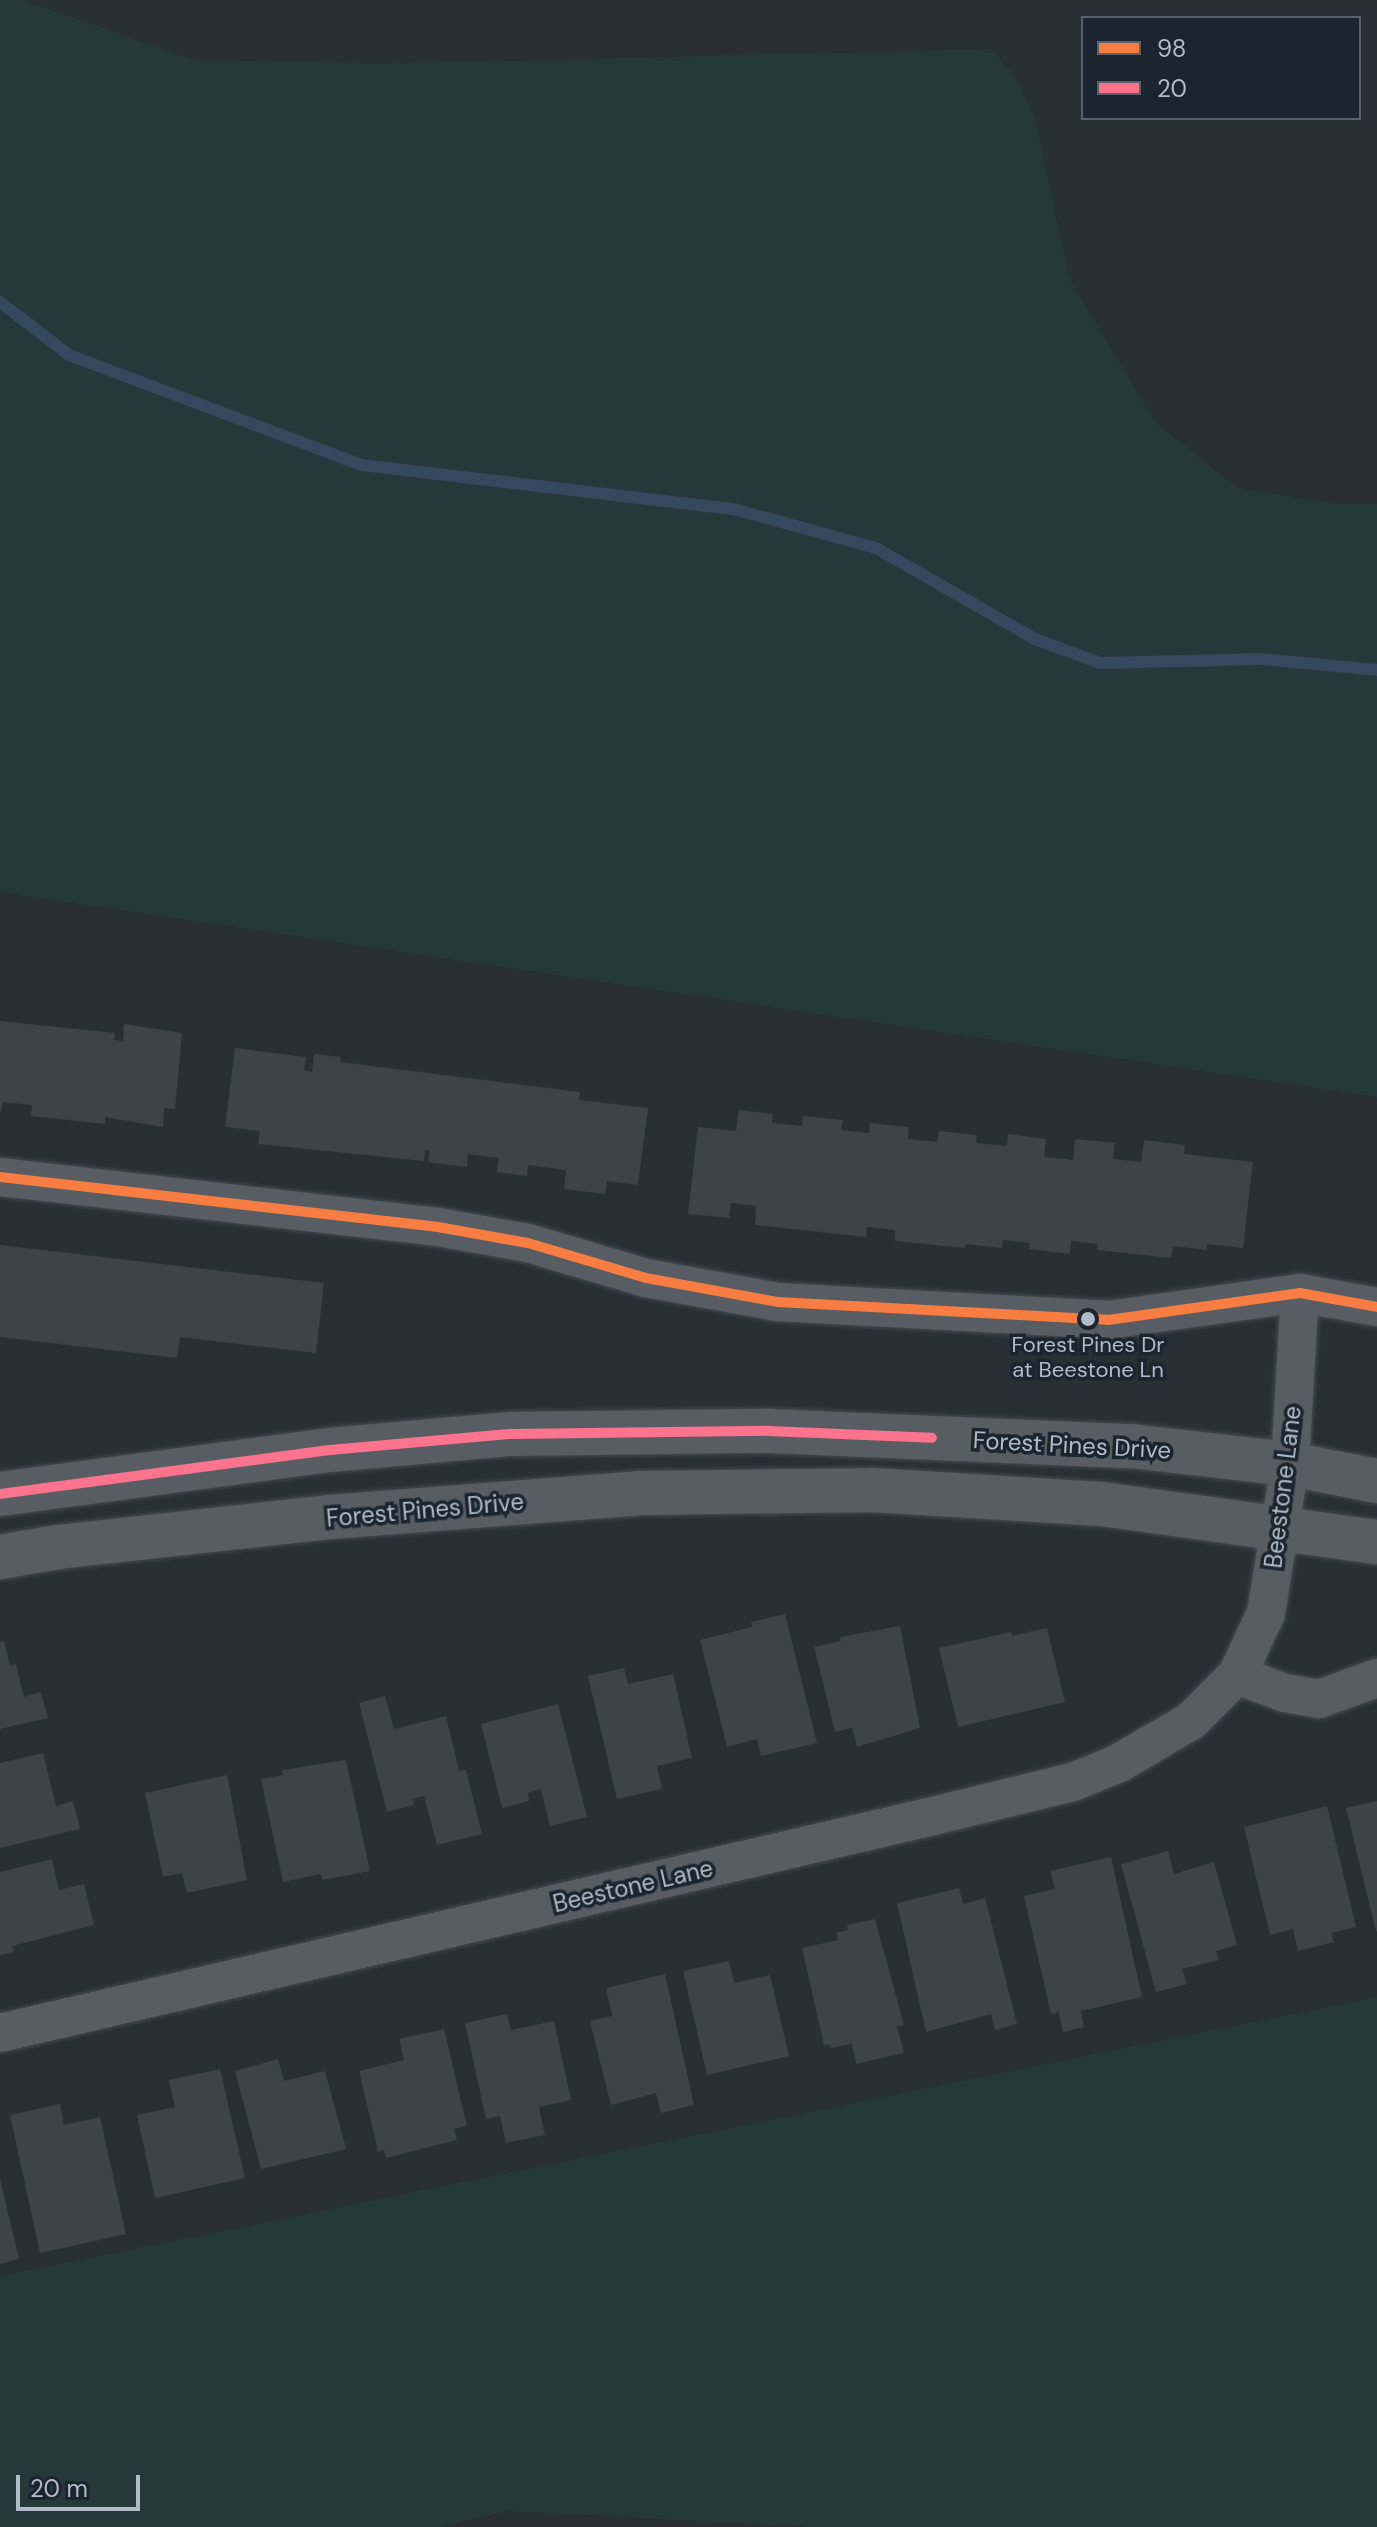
<!DOCTYPE html>
<style>
body{margin:0}
#map{position:relative;width:1377px;height:2527px;overflow:hidden;background:#282f35;font-family:"DM Sans",sans-serif}
div>[style]{position:absolute}
.green>*{inset:0;background:#25393b}
.stream>*{height:12px;margin:-6px;padding:0 6px;transform-origin:6px;border-radius:6px;background:#34485e}
.building>*{inset:0;background:#3d4349}
.roads{filter:drop-shadow(0 0 2px #464b50) drop-shadow(0 0 2px #464b50)}
.minor>*{height:38px;margin:-19px;padding:0 19px;transform-origin:19px;border-radius:19px;background:#585c63}
.tertiary>*{height:44px;margin:-22px;padding:0 22px;transform-origin:22px;border-radius:22px;background:#585c63}
.bus-1>*{height:10px;margin:-5px;padding:0 5px;transform-origin:5px;border-radius:5px;background:#f77d43}
.bus-2>*{height:10px;margin:-5px;padding:0 5px;transform-origin:5px;border-radius:5px;background:#fc738d}
.dots>*{width:22px;height:22px;translate:-50% -50%;box-sizing:border-box;border:4px solid #1b2530;border-radius:50%}
span{translate:-50% -50%;white-space:nowrap;text-align:center;line-height:1.15;-webkit-text-stroke:7px #1b2530;paint-order:stroke}
.bus-label{font-size:22px;color:#b1bbc7}
.street-label{font-size:24px;color:#b1bbc7}
.legend{position:absolute;left:1081px;top:16px;width:280px;height:104px;box-sizing:border-box;background:#1b2530;border:2px solid #57616c;margin:0;padding:10px 14px;list-style:none;font-size:24px;color:#b1bbc7}
.legend li{display:flex;align-items:center;gap:16px;height:40px}
.legend b{width:40px;border:2px solid #57616c}
.scale{position:absolute;left:16px;top:2475px;width:124px;height:36px;box-sizing:border-box;border:4px solid #b1bbc7;border-top:0;padding-left:10px;font-size:24px;line-height:28px;white-space:nowrap;color:#b1bbc7;-webkit-text-stroke:6px #1b2530;paint-order:stroke}
</style>
<div id="map">
<div class="green">
<div style="clip-path:polygon(0 0,24px 0,191px 59px,375px 64px,991px 49px,1018px 81px,1035px 119px,1070px 281px,1156px 423px,1238px 488px,1335px 504px,1377px 504px,1377px 1097px,0 892px)"></div>
<div style="clip-path:polygon(1377px 1997px,1377px 2527px,813px 2527px,506px 2511px,440px 2527px,0 2527px,0 2276px)"></div>
</div>
<div class="stream">
<div style="left:0;top:302px;width:87px;rotate:37.5deg"></div>
<div style="left:69px;top:355px;width:313px;rotate:20.6deg"></div>
<div style="left:362px;top:465px;width:378px;rotate:6.8deg"></div>
<div style="left:737px;top:510px;width:144px;rotate:15.3deg"></div>
<div style="left:876px;top:548px;width:183px;rotate:29.8deg"></div>
<div style="left:1035px;top:639px;width:69px;rotate:20.3deg"></div>
<div style="left:1100px;top:663px;width:162px;rotate:-1.4deg"></div>
<div style="left:1262px;top:659px;width:116px;rotate:5.5deg"></div>
</div>
<div class="building">
<div style="clip-path:polygon(0 1021px,115px 1033px,114px 1040px,123px 1041px,124px 1024px,182px 1033px,175px 1109px,164px 1108px,163px 1127px,105px 1117px,105px 1124px,31px 1116px,32px 1105px,3px 1102px,0 1115px)"></div>
<div style="clip-path:polygon(235px 1048px,306px 1057px,304px 1070px,312px 1072px,314px 1054px,341px 1057px,340px 1062px,580px 1092px,579px 1100px,648px 1108px,638px 1185px,607px 1181px,605px 1194px,564px 1189px,566px 1170px,528px 1165px,527px 1176px,497px 1172px,499px 1158px,468px 1154px,467px 1167px,428px 1162px,430px 1150px,425px 1150px,424px 1161px,258px 1144px,260px 1131px,225px 1127px)"></div>
<div style="clip-path:polygon(739px 1110px,773px 1114px,772px 1123px,802px 1126px,803px 1116px,843px 1120px,841px 1130px,869px 1133px,870px 1123px,909px 1127px,908px 1139px,937px 1142px,939px 1131px,977px 1135px,976px 1143px,1007px 1146px,1008px 1134px,1046px 1139px,1044px 1157px,1073px 1160px,1075px 1139px,1115px 1143px,1113px 1159px,1141px 1162px,1144px 1140px,1185px 1145px,1184px 1154px,1253px 1162px,1243px 1248px,1207px 1244px,1207px 1250px,1173px 1246px,1171px 1258px,1097px 1250px,1098px 1244px,1071px 1241px,1070px 1254px,1029px 1249px,1030px 1243px,1003px 1240px,1002px 1248px,966px 1244px,965px 1248px,895px 1241px,895px 1230px,867px 1227px,866px 1237px,755px 1225px,756px 1206px,731px 1203px,729px 1218px,688px 1214px,698px 1127px,736px 1131px)"></div>
<div style="clip-path:polygon(0 1245px,324px 1283px,316px 1353px,180px 1337px,177px 1358px,0 1337px)"></div>
<div style="clip-path:polygon(785px 1614px,817px 1743px,761px 1756px,757px 1739px,727px 1747px,700px 1640px,752px 1627px,751px 1622px)"></div>
<div style="clip-path:polygon(900px 1626px,920px 1728px,857px 1747px,852px 1728px,835px 1732px,814px 1647px,841px 1641px,840px 1637px)"></div>
<div style="clip-path:polygon(1047px 1628px,1065px 1702px,958px 1727px,939px 1648px,1011px 1632px,1012px 1636px)"></div>
<div style="clip-path:polygon(4px 1641px,10px 1665px,16px 1664px,24px 1697px,41px 1692px,48px 1718px,0 1729px,0 1642px)"></div>
<div style="clip-path:polygon(624px 1668px,628px 1684px,673px 1674px,692px 1758px,657px 1766px,662px 1789px,617px 1799px,588px 1676px)"></div>
<div style="clip-path:polygon(385px 1696px,394px 1729px,446px 1716px,459px 1771px,466px 1770px,482px 1834px,437px 1845px,424px 1796px,412px 1799px,414px 1805px,387px 1812px,359px 1703px)"></div>
<div style="clip-path:polygon(558px 1704px,587px 1817px,550px 1826px,541px 1789px,528px 1793px,529px 1801px,502px 1808px,481px 1724px)"></div>
<div style="clip-path:polygon(43px 1753px,56px 1806px,73px 1801px,80px 1829px,0 1848px,0 1763px)"></div>
<div style="clip-path:polygon(346px 1760px,370px 1871px,322px 1880px,321px 1874px,283px 1882px,261px 1779px,283px 1775px,282px 1770px)"></div>
<div style="clip-path:polygon(227px 1775px,247px 1880px,187px 1893px,182px 1873px,163px 1877px,145px 1793px)"></div>
<div style="clip-path:polygon(1377px 1801px,1377px 1931px,1376px 1931px,1346px 1808px)"></div>
<div style="clip-path:polygon(1327px 1806px,1356px 1927px,1331px 1933px,1334px 1942px,1298px 1951px,1293px 1929px,1270px 1935px,1244px 1827px)"></div>
<div style="clip-path:polygon(1168px 1851px,1174px 1874px,1214px 1862px,1237px 1945px,1216px 1951px,1219px 1960px,1182px 1969px,1187px 1984px,1156px 1992px,1121px 1864px)"></div>
<div style="clip-path:polygon(1111px 1857px,1142px 1997px,1081px 2011px,1084px 2027px,1063px 2032px,1059px 2012px,1051px 2014px,1024px 1896px,1055px 1889px,1050px 1871px)"></div>
<div style="clip-path:polygon(52px 1859px,59px 1890px,84px 1884px,94px 1925px,12px 1946px,14px 1952px,0 1955px,0 1872px)"></div>
<div style="clip-path:polygon(959px 1888px,963px 1904px,985px 1898px,1017px 2024px,995px 2030px,991px 2014px,926px 2032px,897px 1903px)"></div>
<div style="clip-path:polygon(875px 1919px,904px 2025px,897px 2027px,904px 2053px,856px 2064px,852px 2044px,830px 2048px,829px 2044px,824px 2045px,802px 1948px,838px 1940px,836px 1933px,848px 1930px,847px 1925px)"></div>
<div style="clip-path:polygon(729px 1961px,734px 1983px,770px 1975px,789px 2056px,707px 2075px,683px 1971px)"></div>
<div style="clip-path:polygon(665px 1974px,694px 2105px,661px 2113px,656px 2093px,611px 2105px,590px 2021px,612px 2016px,606px 1988px)"></div>
<div style="clip-path:polygon(507px 2014px,511px 2030px,554px 2021px,571px 2100px,539px 2107px,545px 2135px,506px 2143px,500px 2116px,486px 2119px,465px 2023px)"></div>
<div style="clip-path:polygon(444px 2029px,467px 2126px,454px 2129px,457px 2140px,386px 2158px,384px 2150px,378px 2151px,359px 2071px,404px 2060px,399px 2039px)"></div>
<div style="clip-path:polygon(278px 2059px,284px 2081px,325px 2071px,346px 2149px,261px 2169px,235px 2071px)"></div>
<div style="clip-path:polygon(220px 2069px,245px 2178px,155px 2198px,137px 2115px,175px 2107px,169px 2080px)"></div>
<div style="clip-path:polygon(60px 2104px,64px 2125px,100px 2117px,126px 2234px,40px 2253px,10px 2115px)"></div>
<div style="clip-path:polygon(0 2179px,19px 2259px,0 2264px)"></div>
</div>
<div class="roads">
<div class="minor">
<div style="left:0;top:1177px;width:441px;rotate:6.5deg"></div>
<div style="left:438px;top:1227px;width:91px;rotate:10.1deg"></div>
<div style="left:528px;top:1243px;width:123px;rotate:16.5deg"></div>
<div style="left:646px;top:1278px;width:134px;rotate:10.3deg"></div>
<div style="left:778px;top:1302px;width:330px;rotate:3.1deg"></div>
<div style="left:1108px;top:1320px;width:194px;rotate:-8deg"></div>
<div style="left:1300px;top:1293px;width:78px;rotate:10.3deg"></div>
<div style="left:1237px;top:1675px;width:51px;rotate:20.6deg"></div>
<div style="left:1285px;top:1693px;width:35px;rotate:10deg"></div>
<div style="left:1319px;top:1699px;width:62px;rotate:-19.9deg"></div>
<div style="left:0;top:2033px;width:950px;rotate:-13.09deg"></div>
<div style="left:925px;top:1818px;width:152px;rotate:-13.7deg"></div>
<div style="left:1073px;top:1782px;width:50px;rotate:-22.4deg"></div>
<div style="left:1119px;top:1763px;width:83px;rotate:-30.3deg"></div>
<div style="left:1191px;top:1721px;width:65px;rotate:-45deg"></div>
<div style="left:1237px;top:1675px;width:68px;rotate:-64.9deg"></div>
<div style="left:1266px;top:1613px;width:151px;rotate:-80.8deg"></div>
<div style="left:1290px;top:1464px;width:171px;rotate:-86.7deg"></div>
</div>
<div class="tertiary">
<div style="left:0;top:1494px;width:333px;rotate:-7.6deg"></div>
<div style="left:330px;top:1450px;width:182px;rotate:-5.1deg"></div>
<div style="left:511px;top:1434px;width:257px;rotate:-0.7deg"></div>
<div style="left:768px;top:1431px;width:363px;rotate:2.4deg"></div>
<div style="left:1131px;top:1446px;width:160px;rotate:6.5deg"></div>
<div style="left:1290px;top:1464px;width:89px;rotate:11.1deg"></div>
<div style="left:0;top:1557px;width:59px;rotate:-9.8deg"></div>
<div style="left:58px;top:1547px;width:274px;rotate:-6.3deg"></div>
<div style="left:330px;top:1517px;width:310px;rotate:-4.4deg"></div>
<div style="left:639px;top:1493px;width:233px;rotate:-0.7deg"></div>
<div style="left:872px;top:1490px;width:230px;rotate:3.5deg"></div>
<div style="left:1102px;top:1504px;width:278px;rotate:7.9deg"></div>
</div>
</div>
<div class="bus-1">
<div style="left:0;top:1177px;width:441px;rotate:6.5deg"></div>
<div style="left:438px;top:1227px;width:91px;rotate:10.1deg"></div>
<div style="left:528px;top:1243px;width:123px;rotate:16.5deg"></div>
<div style="left:646px;top:1278px;width:134px;rotate:10.3deg"></div>
<div style="left:778px;top:1302px;width:330px;rotate:3.1deg"></div>
<div style="left:1108px;top:1320px;width:194px;rotate:-8deg"></div>
<div style="left:1300px;top:1293px;width:78px;rotate:10.3deg"></div>
</div>
<div class="bus-2">
<div style="left:0;top:1494px;width:333px;rotate:-7.6deg"></div>
<div style="left:330px;top:1450px;width:182px;rotate:-5.1deg"></div>
<div style="left:511px;top:1434px;width:257px;rotate:-0.7deg"></div>
<div style="left:768px;top:1431px;width:164px;rotate:2.4deg"></div>
</div>
<div class="dots">
<div style="left:1088px;top:1319px;background:#b1bbc7"></div>
</div>
<div class="bus-label">
<span style="left:1088px;top:1357px">Forest Pines Dr<br>at Beestone Ln</span>
</div>
<div class="street-label">
<span style="left:1072px;top:1445px;rotate:3deg">Forest Pines Drive</span>
<span style="left:1283px;top:1487px;rotate:-83deg">Beestone Lane</span>
<span style="left:425px;top:1510px;rotate:-5deg">Forest Pines Drive</span>
<span style="left:633px;top:1886px;rotate:-13deg">Beestone Lane</span>
</div>
<ul class="legend">
<li><b style="height:10px;background:#f77d43"></b>98</li>
<li><b style="height:10px;background:#fc738d"></b>20</li>
</ul>
<div class="scale">20 m</div>
</div>
